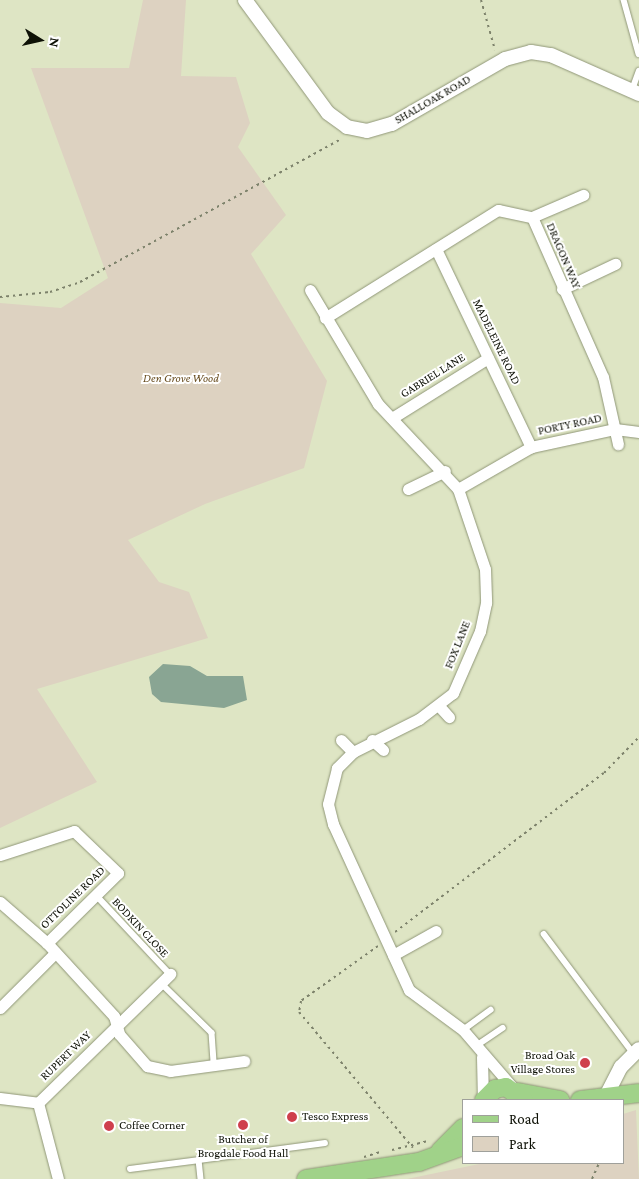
<!DOCTYPE html>
<style>
body{margin:0}
#map{position:relative;width:639px;height:1179px;overflow:hidden;background:#dee5c4;font-family:"Crimson Pro",serif}
div>[style]{position:absolute}
.green>*{inset:0;background:#ddd2c1}
.water>*{inset:0;background:#89a593}
.path>*{height:2px;margin-top:-1px;transform-origin:0;background:repeating-linear-gradient(90deg,#7d826b 0 2.5px,transparent 0 6.5px)}
.roads{filter:drop-shadow(0 0 1px #909778) drop-shadow(0 0 1px #909778)}
.service>*{height:5.5px;margin:-2.75px;padding:0 2.75px;transform-origin:2.75px;border-radius:2.75px;background:#fff}
.minor>*{height:11px;margin:-5.5px;padding:0 5.5px;transform-origin:5.5px;border-radius:5.5px;background:#fff}
.tertiary>*{height:14px;margin:-7px;padding:0 7px;transform-origin:7px;border-radius:7px;background:#fff}
.primary>*{height:18px;margin:-9px;padding:0 9px;transform-origin:9px;border-radius:9px;background:#a0d289}
.dots>*{width:14px;height:14px;translate:-50% -50%;box-sizing:border-box;border:2px solid #fff;border-radius:50%}
span{translate:-50% -50%;white-space:nowrap;text-align:center;line-height:1.15;-webkit-text-stroke:4px #fff;paint-order:stroke}
.street-label{font-size:12px;color:#0e1106}
.park-label{font-size:12px;color:#6a4f22;font-style:italic}
.poi-label{font-size:12px;color:#0e1106}
.right{translate:-100% -50%;text-align:right}
.left{translate:0 -50%;text-align:left}
.legend{position:absolute;left:462px;top:1099px;width:162px;height:65px;box-sizing:border-box;background:#fff;border:1px solid #9fa09b;margin:0;padding:6px 9px;list-style:none;font-size:15px;color:#0e1106}
.legend li{display:flex;align-items:center;gap:10px;height:25px}
.legend b{width:25px;border:1px solid #9fa09b}
.north{position:absolute;left:15px;top:15px;width:50px;height:50px;-webkit-text-stroke:4px #fff;paint-order:stroke;rotate:100deg;font-size:14px;font-weight:700;line-height:20px;text-align:center;color:#0e1106}
.north::after{content:'';display:block;margin:auto;width:18px;height:22px;background:#0e1106;clip-path:polygon(50% 0,100% 100%,50% 72%,0 100%)}
</style>
<div id="map">
<div class="green">
<div style="clip-path:polygon(143px 0,186px 0,181px 76px,236px 77px,250px 123px,238px 147px,286px 215px,251px 254px,327px 381px,304px 468px,205px 504px,128px 540px,159px 582px,189px 592px,208px 638px,37px 689px,97px 782px,0 828px,0 303px,61px 308px,108px 278px,31px 68px,129px 68px)"></div>
<div style="clip-path:polygon(636px 1110px,639px 1179px,407px 1179px,484px 1163px,623px 1163px,623px 1114px)"></div>
</div>
<div class="water">
<div style="clip-path:polygon(163px 664px,190px 666px,207px 676px,243px 676px,247px 700px,224px 708px,161px 702px,152px 694px,149px 677px)"></div>
</div>
<div class="path">
<div style="left:481px;top:0;width:52px;rotate:74.4deg"></div>
<div style="left:0;top:297px;width:50px;rotate:-5.7deg"></div>
<div style="left:50px;top:292px;width:32px;rotate:-18deg"></div>
<div style="left:80px;top:282px;width:298px;rotate:-28.7deg"></div>
<div style="left:395px;top:932px;width:263px;rotate:-37.3deg"></div>
<div style="left:604px;top:773px;width:50px;rotate:-45.8deg"></div>
<div style="left:378px;top:946px;width:95px;rotate:144.5deg"></div>
<div style="left:301px;top:1001px;width:11px;rotate:100deg"></div>
<div style="left:299px;top:1012px;width:177px;rotate:50deg"></div>
<div style="left:392px;top:1150px;width:38px;rotate:-14deg"></div>
<div style="left:364px;top:1157px;width:17px;rotate:-17deg"></div>
<div style="left:592px;top:1179px;width:17px;rotate:-66deg"></div>
</div>
<div class="roads">
<div class="service">
<div style="left:624px;top:0;width:56px;rotate:74.5deg"></div>
<div style="left:632px;top:90px;width:20px;rotate:-70deg"></div>
<div style="left:96px;top:895px;width:108px;rotate:46.9deg"></div>
<div style="left:544px;top:934px;width:150px;rotate:53.1deg"></div>
<div style="left:161px;top:983px;width:71px;rotate:44.4deg"></div>
<div style="left:212px;top:1033px;width:32px;rotate:86deg"></div>
<div style="left:463px;top:1030px;width:34px;rotate:-36deg"></div>
<div style="left:476px;top:1046px;width:32px;rotate:-34deg"></div>
<div style="left:199px;top:1160px;width:127px;rotate:-7.7deg"></div>
<div style="left:130px;top:1169px;width:70px;rotate:-7.4deg"></div>
<div style="left:199px;top:1160px;width:19px;rotate:84deg"></div>
</div>
<div class="minor">
<div style="left:532px;top:217px;width:56px;rotate:-23.3deg"></div>
<div style="left:436px;top:249px;width:220px;rotate:64.4deg"></div>
<div style="left:562px;top:289px;width:59px;rotate:-25.3deg"></div>
<div style="left:310px;top:290px;width:133px;rotate:59.2deg"></div>
<div style="left:378px;top:404px;width:117px;rotate:46.7deg"></div>
<div style="left:458px;top:489px;width:84px;rotate:71.4deg"></div>
<div style="left:485px;top:569px;width:34px;rotate:88deg"></div>
<div style="left:486px;top:603px;width:29px;rotate:102deg"></div>
<div style="left:480px;top:631px;width:68px;rotate:113.5deg"></div>
<div style="left:453px;top:693px;width:43px;rotate:142.6deg"></div>
<div style="left:419px;top:719px;width:74px;rotate:153.4deg"></div>
<div style="left:353px;top:752px;width:23px;rotate:135deg"></div>
<div style="left:337px;top:768px;width:37px;rotate:104deg"></div>
<div style="left:328px;top:804px;width:21px;rotate:76deg"></div>
<div style="left:333px;top:824px;width:183px;rotate:65.4deg"></div>
<div style="left:409px;top:990px;width:67px;rotate:36.5deg"></div>
<div style="left:463px;top:1030px;width:77px;rotate:49.2deg"></div>
<div style="left:325px;top:318px;width:204px;rotate:-32deg"></div>
<div style="left:498px;top:210px;width:35px;rotate:12deg"></div>
<div style="left:532px;top:217px;width:175px;rotate:66.1deg"></div>
<div style="left:603px;top:377px;width:69px;rotate:77.4deg"></div>
<div style="left:392px;top:418px;width:113px;rotate:-32deg"></div>
<div style="left:408px;top:489px;width:41px;rotate:-25.9deg"></div>
<div style="left:458px;top:489px;width:84px;rotate:-29.9deg"></div>
<div style="left:531px;top:447px;width:86px;rotate:-12.1deg"></div>
<div style="left:615px;top:429px;width:24px;rotate:7deg"></div>
<div style="left:439px;top:706px;width:15px;rotate:48deg"></div>
<div style="left:341px;top:740px;width:17px;rotate:45deg"></div>
<div style="left:372px;top:740px;width:15px;rotate:42deg"></div>
<div style="left:0;top:855px;width:78px;rotate:-18deg"></div>
<div style="left:74px;top:831px;width:61px;rotate:43.7deg"></div>
<div style="left:118px;top:873px;width:100px;rotate:135.4deg"></div>
<div style="left:0;top:902px;width:62px;rotate:41.1deg"></div>
<div style="left:47px;top:943px;width:99px;rotate:47.5deg"></div>
<div style="left:114px;top:1016px;width:19px;rotate:74deg"></div>
<div style="left:119px;top:1034px;width:43px;rotate:48.8deg"></div>
<div style="left:147px;top:1066px;width:24px;rotate:12deg"></div>
<div style="left:170px;top:1071px;width:75px;rotate:-7.7deg"></div>
<div style="left:393px;top:955px;width:49px;rotate:-29.2deg"></div>
<div style="left:0;top:1008px;width:78px;rotate:-45deg"></div>
<div style="left:482px;top:1057px;width:43px;rotate:88.7deg"></div>
<div style="left:0;top:1098px;width:38px;rotate:7deg"></div>
<div style="left:58px;top:1179px;width:79px;rotate:-104.7deg"></div>
<div style="left:38px;top:1103px;width:185px;rotate:-44.3deg"></div>
</div>
<div class="tertiary">
<div style="left:245px;top:0;width:140px;rotate:53.7deg"></div>
<div style="left:328px;top:113px;width:24px;rotate:36deg"></div>
<div style="left:347px;top:127px;width:20px;rotate:11deg"></div>
<div style="left:367px;top:131px;width:26px;rotate:-16deg"></div>
<div style="left:392px;top:124px;width:130px;rotate:-29.9deg"></div>
<div style="left:505px;top:59px;width:27px;rotate:-15deg"></div>
<div style="left:531px;top:52px;width:20px;rotate:9deg"></div>
<div style="left:551px;top:55px;width:96px;rotate:23.9deg"></div>
<div style="left:605px;top:1098px;width:35px;rotate:-63deg"></div>
<div style="left:621px;top:1067px;width:25px;rotate:-45deg"></div>
</div>
<div class="primary">
<div style="left:518px;top:1092px;width:43px;rotate:10.8deg"></div>
<div style="left:484px;top:1100px;width:16px;rotate:-45deg"></div>
<div style="left:495px;top:1089px;width:11px;rotate:-10deg"></div>
<div style="left:506px;top:1087px;width:22px;rotate:36deg"></div>
<div style="left:580px;top:1100px;width:59px;rotate:-6.8deg"></div>
<div style="left:440px;top:1151px;width:33px;rotate:-45deg"></div>
<div style="left:306px;top:1179px;width:114px;rotate:-8.6deg"></div>
<div style="left:419px;top:1162px;width:47px;rotate:-20deg"></div>
</div>
</div>
<div class="dots">
<div style="left:585px;top:1063px;background:#cf3f4d"></div>
<div style="left:292px;top:1117px;background:#cf3f4d"></div>
<div style="left:243px;top:1125px;background:#cf3f4d"></div>
<div style="left:109px;top:1126px;background:#cf3f4d"></div>
</div>
<div class="street-label">
<span style="left:433px;top:100px;rotate:-30deg">SHALLOAK ROAD</span>
<span style="left:563px;top:256px;rotate:67deg">DRAGON WAY</span>
<span style="left:496px;top:342px;rotate:64deg">MADELEINE ROAD</span>
<span style="left:433px;top:376px;rotate:-32deg">GABRIEL LANE</span>
<span style="left:570px;top:425px;rotate:-12deg">PORTY ROAD</span>
<span style="left:458px;top:645px;rotate:-68deg">FOX LANE</span>
<span style="left:73px;top:898px;rotate:-44deg">OTTOLINE ROAD</span>
<span style="left:140px;top:928px;rotate:47deg">BODKIN CLOSE</span>
<span style="left:66px;top:1056px;rotate:-44deg">RUPERT WAY</span>
</div>
<div class="park-label">
<span style="left:181px;top:379px">Den Grove Wood</span>
</div>
<div class="poi-label">
<span class="right" style="left:575px;top:1063px">Broad Oak<br>Village Stores</span>
<span class="left" style="left:302px;top:1117px">Tesco Express</span>
<span class="left" style="left:119px;top:1126px">Coffee Corner</span>
<span style="left:243px;top:1147px">Butcher of<br>Brogdale Food Hall</span>
</div>
<ul class="legend">
<li><b style="height:6px;background:#a0d289"></b>Road</li>
<li><b style="height:14px;background:#ddd2c1"></b>Park</li>
</ul>
<div class="north">N</div>
</div>
